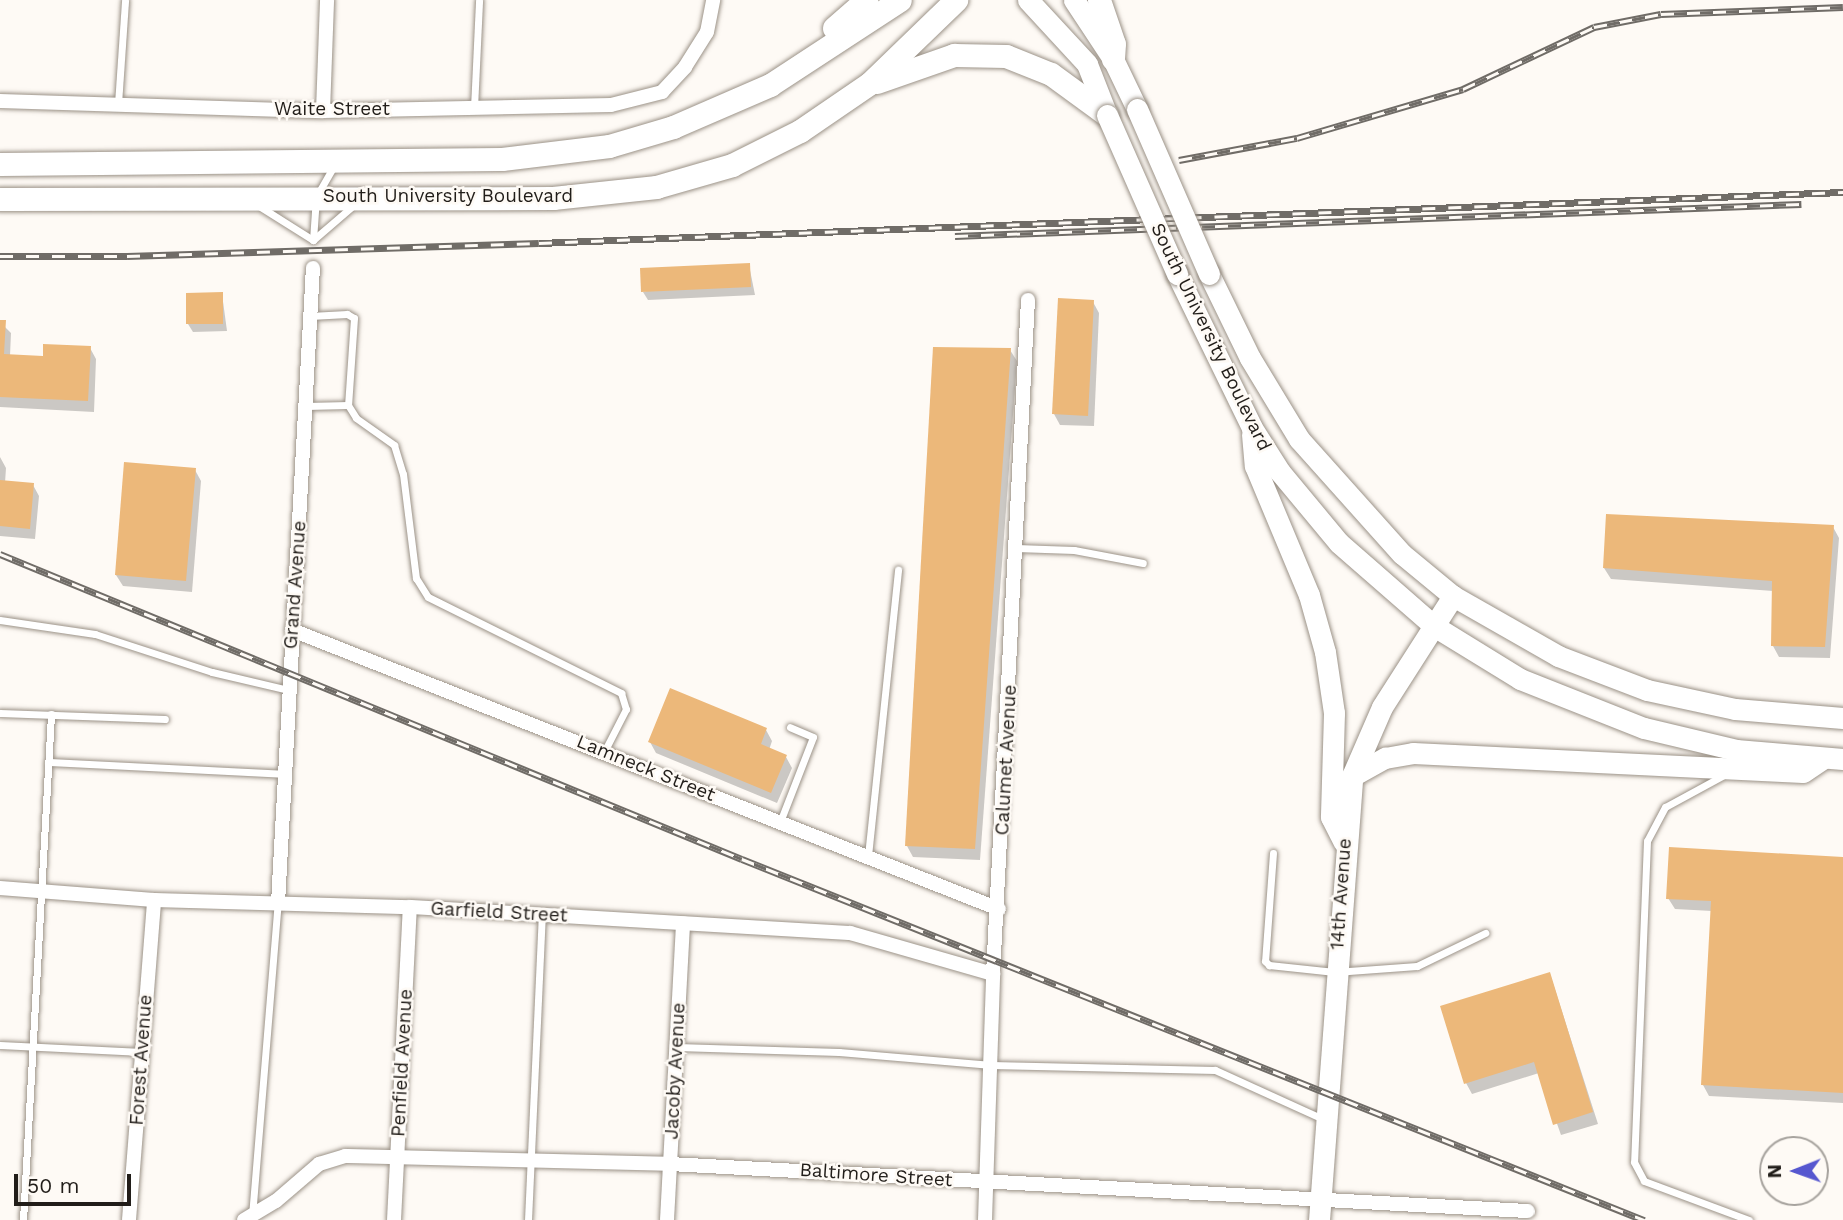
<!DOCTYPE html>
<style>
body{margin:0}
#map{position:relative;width:1843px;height:1220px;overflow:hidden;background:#fefaf5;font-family:"Work Sans",sans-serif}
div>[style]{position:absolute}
.shadow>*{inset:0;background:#0003}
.building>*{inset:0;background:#ecb87a}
.roads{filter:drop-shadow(0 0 2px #9b9287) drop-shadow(0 0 2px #9b9287)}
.lane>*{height:7px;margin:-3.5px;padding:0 3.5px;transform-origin:3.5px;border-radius:3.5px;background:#fff}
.street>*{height:14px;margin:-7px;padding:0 7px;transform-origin:7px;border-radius:7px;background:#fff}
.secondary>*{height:21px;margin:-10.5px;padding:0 10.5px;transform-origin:10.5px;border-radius:10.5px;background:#fff}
.primary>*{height:23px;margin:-11.5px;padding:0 11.5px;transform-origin:11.5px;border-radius:11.5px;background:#fff}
.rail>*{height:7px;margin-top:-3.5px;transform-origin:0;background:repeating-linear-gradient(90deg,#fefaf5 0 13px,#706c67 0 26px);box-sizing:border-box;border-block:2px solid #706c67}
.bridges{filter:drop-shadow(0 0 2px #9b9287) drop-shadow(0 0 2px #9b9287)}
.secondary-bridge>*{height:21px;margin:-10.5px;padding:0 10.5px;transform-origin:10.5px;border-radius:10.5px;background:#fff}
span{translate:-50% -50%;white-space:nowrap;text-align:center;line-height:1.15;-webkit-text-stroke:5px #fefaf5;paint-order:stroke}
.street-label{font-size:19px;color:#211d19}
.north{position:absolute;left:1759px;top:1136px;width:70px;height:70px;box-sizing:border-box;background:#fefaf5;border:2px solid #a6a29d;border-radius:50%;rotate:269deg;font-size:19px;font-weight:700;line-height:28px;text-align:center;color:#211d19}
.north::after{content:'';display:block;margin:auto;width:24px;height:32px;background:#5657cf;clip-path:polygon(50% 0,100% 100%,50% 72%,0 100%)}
.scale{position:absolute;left:14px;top:1174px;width:117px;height:32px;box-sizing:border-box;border:4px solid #211d19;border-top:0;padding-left:9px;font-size:21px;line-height:24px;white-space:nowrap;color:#211d19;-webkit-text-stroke:5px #fefaf5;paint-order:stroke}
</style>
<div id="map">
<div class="shadow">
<div style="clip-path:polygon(749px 265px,755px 295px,648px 300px,643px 292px)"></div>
<div style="clip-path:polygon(222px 294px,227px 331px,193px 332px,188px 324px)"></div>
<div style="clip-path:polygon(1093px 302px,1099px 313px,1094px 426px,1060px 425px,1054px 414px)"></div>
<div style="clip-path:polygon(0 322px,11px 333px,10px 356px,44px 358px,90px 348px,96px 359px,94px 412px,0 407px)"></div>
<div style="clip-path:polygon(1010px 350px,1017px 361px,980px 860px,913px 857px,907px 846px)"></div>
<div style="clip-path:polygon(0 457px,6px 468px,5px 483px,33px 485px,39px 496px,35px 539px,0 536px)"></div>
<div style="clip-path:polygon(195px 470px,201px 481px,192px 592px,123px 586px,116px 575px)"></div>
<div style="clip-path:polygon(1833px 527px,1839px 538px,1830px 658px,1779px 657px,1773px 646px,1773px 591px,1611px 579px,1604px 568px)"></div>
<div style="clip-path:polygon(766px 730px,772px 741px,769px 750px,786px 757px,792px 768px,777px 803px,656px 753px,650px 742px)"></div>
<div style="clip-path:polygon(1843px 859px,1843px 1103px,1709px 1096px,1703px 1085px,1712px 911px,1675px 909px,1668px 898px)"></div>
<div style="clip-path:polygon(1550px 974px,1598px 1124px,1561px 1135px,1539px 1073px,1472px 1094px,1466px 1083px)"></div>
</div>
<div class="building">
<div style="clip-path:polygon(750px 263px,751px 287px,641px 292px,640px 268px)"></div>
<div style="clip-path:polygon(223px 292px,223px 324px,186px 324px,186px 293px)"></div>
<div style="clip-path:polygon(1058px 298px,1094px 300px,1088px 416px,1052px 414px)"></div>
<div style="clip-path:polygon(0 320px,6px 320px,4px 354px,43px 356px,43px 344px,91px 346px,88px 401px,0 397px)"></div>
<div style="clip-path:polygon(933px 347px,1011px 348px,975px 849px,905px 846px)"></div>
<div style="clip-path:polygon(124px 462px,196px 468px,186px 581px,115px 575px)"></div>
<div style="clip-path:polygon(0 480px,34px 483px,30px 529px,0 526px)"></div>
<div style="clip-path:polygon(1606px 514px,1834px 525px,1825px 647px,1771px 646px,1772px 581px,1603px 568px)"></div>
<div style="clip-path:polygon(670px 688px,767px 728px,761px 744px,787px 755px,771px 793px,648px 742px)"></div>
<div style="clip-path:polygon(1669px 847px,1843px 857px,1843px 1093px,1701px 1085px,1711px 901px,1666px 899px)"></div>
<div style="clip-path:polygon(1550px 972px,1593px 1112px,1553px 1125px,1534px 1062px,1464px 1084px,1440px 1006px)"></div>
</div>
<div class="roads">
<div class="lane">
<div style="left:118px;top:104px;width:104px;rotate:-86.1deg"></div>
<div style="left:474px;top:108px;width:108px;rotate:-87.3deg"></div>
<div style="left:259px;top:206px;width:64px;rotate:32.2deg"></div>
<div style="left:313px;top:240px;width:43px;rotate:-86deg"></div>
<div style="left:316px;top:197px;width:36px;rotate:-60deg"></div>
<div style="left:313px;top:240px;width:55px;rotate:-40.6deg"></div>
<div style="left:310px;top:316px;width:37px;rotate:-3deg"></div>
<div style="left:347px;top:314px;width:8px;rotate:30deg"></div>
<div style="left:354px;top:318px;width:87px;rotate:93.9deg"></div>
<div style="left:348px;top:405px;width:15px;rotate:58deg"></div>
<div style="left:356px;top:418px;width:47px;rotate:35.4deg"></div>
<div style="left:394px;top:445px;width:30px;rotate:73deg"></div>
<div style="left:403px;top:474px;width:105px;rotate:82.9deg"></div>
<div style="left:416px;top:578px;width:22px;rotate:58deg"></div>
<div style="left:428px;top:597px;width:216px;rotate:26.4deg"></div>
<div style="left:621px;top:693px;width:17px;rotate:73deg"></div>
<div style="left:626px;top:709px;width:48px;rotate:117.1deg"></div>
<div style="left:306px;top:406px;width:42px;rotate:-1.4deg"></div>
<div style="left:1016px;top:548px;width:58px;rotate:2deg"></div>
<div style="left:1074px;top:550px;width:70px;rotate:10.7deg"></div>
<div style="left:0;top:620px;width:96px;rotate:8.4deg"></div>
<div style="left:95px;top:634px;width:123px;rotate:18deg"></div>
<div style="left:212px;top:672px;width:78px;rotate:13.3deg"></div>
<div style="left:0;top:713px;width:165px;rotate:2.1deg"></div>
<div style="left:48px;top:762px;width:236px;rotate:2.9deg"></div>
<div style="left:1724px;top:775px;width:67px;rotate:151.5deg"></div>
<div style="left:1665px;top:807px;width:38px;rotate:118deg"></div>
<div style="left:1647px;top:841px;width:321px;rotate:92.3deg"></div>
<div style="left:1634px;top:1162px;width:21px;rotate:62deg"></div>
<div style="left:1644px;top:1181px;width:112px;rotate:20.4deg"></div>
<div style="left:780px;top:822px;width:91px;rotate:-68.8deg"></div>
<div style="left:813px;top:737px;width:25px;rotate:-157deg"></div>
<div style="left:1273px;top:853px;width:108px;rotate:94.2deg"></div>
<div style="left:1265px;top:961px;width:6px;rotate:45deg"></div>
<div style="left:1269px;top:965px;width:66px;rotate:6.1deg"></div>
<div style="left:1335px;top:972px;width:82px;rotate:-4.2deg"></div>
<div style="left:1417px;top:966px;width:76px;rotate:-25.9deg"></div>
<div style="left:868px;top:856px;width:288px;rotate:-84deg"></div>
<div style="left:0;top:1045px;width:142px;rotate:2.8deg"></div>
<div style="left:677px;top:1047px;width:162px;rotate:1.8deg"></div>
<div style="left:839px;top:1052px;width:153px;rotate:4.9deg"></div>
<div style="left:991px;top:1065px;width:224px;rotate:1.3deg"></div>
<div style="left:1215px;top:1070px;width:119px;rotate:24.4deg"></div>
<div style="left:252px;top:1216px;width:314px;rotate:-85.3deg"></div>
<div style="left:23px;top:1220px;width:507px;rotate:-86.83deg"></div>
<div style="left:528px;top:1220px;width:306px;rotate:-87.4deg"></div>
</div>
<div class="street">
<div style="left:0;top:101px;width:323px;rotate:1.8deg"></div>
<div style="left:323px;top:111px;width:288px;rotate:-1.2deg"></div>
<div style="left:611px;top:105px;width:53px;rotate:-14.3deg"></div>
<div style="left:662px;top:92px;width:34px;rotate:-47deg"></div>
<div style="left:685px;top:67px;width:41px;rotate:-57.8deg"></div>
<div style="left:707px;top:32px;width:33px;rotate:-79deg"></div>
<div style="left:323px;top:111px;width:111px;rotate:-87.9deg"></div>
<div style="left:292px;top:630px;width:760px;rotate:21.54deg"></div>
<div style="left:0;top:888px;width:154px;rotate:4.5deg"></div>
<div style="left:154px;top:900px;width:256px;rotate:1.6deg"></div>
<div style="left:410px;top:907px;width:441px;rotate:3.4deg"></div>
<div style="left:850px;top:933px;width:149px;rotate:16deg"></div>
<div style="left:278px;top:903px;width:636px;rotate:-86.85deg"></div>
<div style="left:129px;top:1220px;width:321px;rotate:-85.5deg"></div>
<div style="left:244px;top:1220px;width:37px;rotate:-31deg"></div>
<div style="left:276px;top:1201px;width:57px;rotate:-40.7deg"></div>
<div style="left:319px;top:1164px;width:27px;rotate:-17deg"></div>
<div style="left:345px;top:1156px;width:325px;rotate:1.4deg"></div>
<div style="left:670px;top:1164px;width:859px;rotate:3.14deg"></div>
<div style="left:394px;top:1220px;width:313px;rotate:-87.1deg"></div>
<div style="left:667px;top:1220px;width:297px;rotate:-86.9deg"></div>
<div style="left:985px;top:1220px;width:246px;rotate:-88.1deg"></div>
<div style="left:993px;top:974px;width:675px;rotate:-87.03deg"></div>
</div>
<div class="secondary">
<div style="left:1028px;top:0;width:87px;rotate:47.3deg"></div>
<div style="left:1087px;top:64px;width:55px;rotate:68.6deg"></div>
<div style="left:1074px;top:0;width:71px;rotate:56.5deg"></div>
<div style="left:1113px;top:59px;width:55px;rotate:64.4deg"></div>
<div style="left:1177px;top:274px;width:171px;rotate:64deg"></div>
<div style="left:1252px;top:428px;width:52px;rotate:57.5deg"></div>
<div style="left:1280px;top:472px;width:92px;rotate:50.3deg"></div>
<div style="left:1339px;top:543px;width:126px;rotate:41.1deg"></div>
<div style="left:1434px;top:626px;width:101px;rotate:31.6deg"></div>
<div style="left:1520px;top:679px;width:133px;rotate:21.6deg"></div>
<div style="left:1644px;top:728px;width:95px;rotate:13.4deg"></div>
<div style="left:1736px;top:750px;width:107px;rotate:4.8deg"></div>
<div style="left:1209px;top:274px;width:93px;rotate:64deg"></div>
<div style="left:1250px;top:358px;width:95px;rotate:58.8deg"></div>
<div style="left:1299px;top:439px;width:154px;rotate:48.2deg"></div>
<div style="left:1402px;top:554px;width:66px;rotate:39.5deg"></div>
<div style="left:1453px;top:596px;width:121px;rotate:29.7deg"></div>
<div style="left:1558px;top:656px;width:95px;rotate:20.9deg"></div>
<div style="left:1647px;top:690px;width:90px;rotate:12.2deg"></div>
<div style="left:1735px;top:709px;width:108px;rotate:4.8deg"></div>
<div style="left:1252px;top:434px;width:32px;rotate:85deg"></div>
<div style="left:1255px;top:466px;width:140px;rotate:67.3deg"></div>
<div style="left:1309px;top:595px;width:59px;rotate:74.3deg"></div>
<div style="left:1325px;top:652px;width:62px;rotate:81.6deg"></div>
<div style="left:1334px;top:713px;width:104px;rotate:91.7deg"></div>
<div style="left:1331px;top:817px;width:28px;rotate:63deg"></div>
<div style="left:1352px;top:776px;width:38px;rotate:-29deg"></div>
<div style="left:1385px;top:758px;width:28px;rotate:-10deg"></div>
<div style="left:1413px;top:753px;width:390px;rotate:2.8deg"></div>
<div style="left:1803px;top:772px;width:25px;rotate:-34deg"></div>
<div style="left:1319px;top:1220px;width:445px;rotate:-85.7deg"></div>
<div style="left:1352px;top:776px;width:75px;rotate:-66.5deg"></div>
<div style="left:1382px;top:707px;width:132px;rotate:-57.4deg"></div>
</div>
<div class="primary">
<div style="left:1099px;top:0;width:46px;rotate:71.2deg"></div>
<div style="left:1114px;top:44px;width:15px;rotate:94deg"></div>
<div style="left:834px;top:28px;width:43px;rotate:-41.2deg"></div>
<div style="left:877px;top:82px;width:82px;rotate:-19.3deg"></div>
<div style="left:954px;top:55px;width:52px;rotate:1.1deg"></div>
<div style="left:1006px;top:56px;width:48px;rotate:21.8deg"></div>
<div style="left:1051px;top:74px;width:69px;rotate:36.2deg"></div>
<div style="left:0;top:164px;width:502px;rotate:-0.57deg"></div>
<div style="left:502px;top:159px;width:108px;rotate:-6.9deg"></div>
<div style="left:609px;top:146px;width:67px;rotate:-16.5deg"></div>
<div style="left:673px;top:127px;width:106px;rotate:-23.4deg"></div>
<div style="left:770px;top:85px;width:155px;rotate:-33.2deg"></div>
<div style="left:0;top:199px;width:553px;rotate:-0.1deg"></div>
<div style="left:553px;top:198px;width:104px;rotate:-6.1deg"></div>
<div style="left:656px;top:187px;width:79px;rotate:-16.1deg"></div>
<div style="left:732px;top:165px;width:76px;rotate:-26.6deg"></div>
<div style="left:800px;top:131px;width:85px;rotate:-34.4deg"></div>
<div style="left:870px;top:83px;width:120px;rotate:-44deg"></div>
</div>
</div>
<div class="rail">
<div style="left:1179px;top:160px;width:120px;rotate:-10.6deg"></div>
<div style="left:1297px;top:138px;width:173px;rotate:-16.4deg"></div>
<div style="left:1463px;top:89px;width:145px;rotate:-25.3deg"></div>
<div style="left:1594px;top:27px;width:68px;rotate:-11deg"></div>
<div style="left:1661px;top:14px;width:182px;rotate:-2.2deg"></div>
<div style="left:955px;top:236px;width:847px;rotate:-2.17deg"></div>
<div style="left:0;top:256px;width:127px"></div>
<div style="left:127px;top:256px;width:412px;rotate:-1.8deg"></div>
<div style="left:539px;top:243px;width:1305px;rotate:-2.24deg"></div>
<div style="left:0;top:554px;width:802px;rotate:22.35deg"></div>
<div style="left:742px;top:859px;width:972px;rotate:21.81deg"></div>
</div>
<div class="bridges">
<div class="secondary-bridge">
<div style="left:1137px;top:109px;width:180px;rotate:66.4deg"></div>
<div style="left:1107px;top:115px;width:174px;rotate:66.2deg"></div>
</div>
</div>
<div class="street-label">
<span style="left:332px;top:109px">Waite Street</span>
<span style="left:448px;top:196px">South University Boulevard</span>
<span style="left:1211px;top:337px;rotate:64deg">South University Boulevard</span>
<span style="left:295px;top:585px;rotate:-86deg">Grand Avenue</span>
<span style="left:1006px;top:760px;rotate:-87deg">Calumet Avenue</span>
<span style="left:646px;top:768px;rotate:22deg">Lamneck Street</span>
<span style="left:1341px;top:894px;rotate:-86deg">14th Avenue</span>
<span style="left:499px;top:912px;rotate:3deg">Garfield Street</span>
<span style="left:141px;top:1060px;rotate:-86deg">Forest Avenue</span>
<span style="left:402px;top:1063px;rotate:-87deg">Penfield Avenue</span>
<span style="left:675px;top:1071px;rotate:-87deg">Jacoby Avenue</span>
<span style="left:876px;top:1175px;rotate:4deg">Baltimore Street</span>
</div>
<div class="north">N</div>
<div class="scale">50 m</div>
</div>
